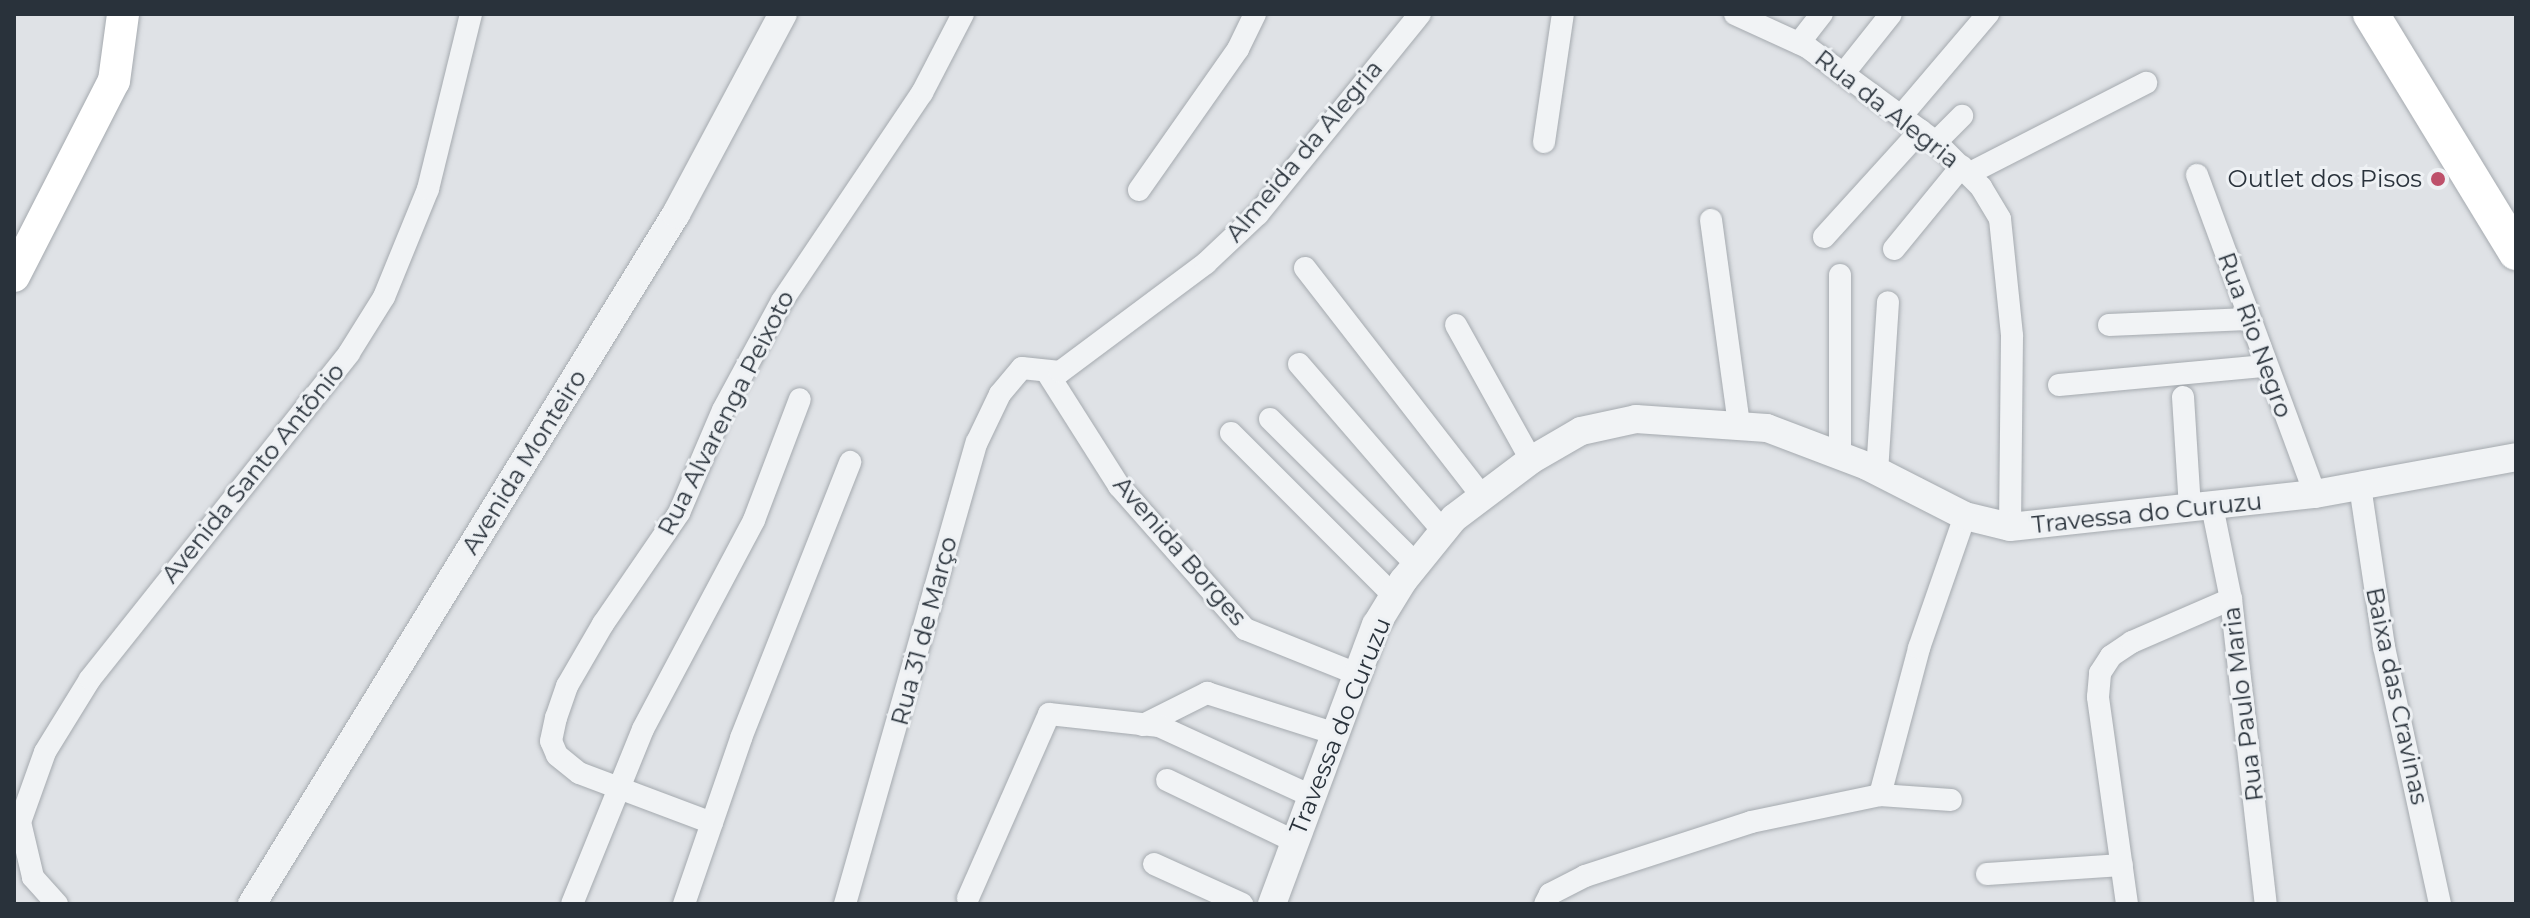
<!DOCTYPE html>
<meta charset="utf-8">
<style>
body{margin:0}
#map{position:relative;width:2530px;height:918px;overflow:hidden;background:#dfe2e6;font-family:Montserrat,sans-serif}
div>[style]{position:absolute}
.roads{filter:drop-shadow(0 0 2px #a5aaaf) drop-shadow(0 0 2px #a5aaaf)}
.minor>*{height:22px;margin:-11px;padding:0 11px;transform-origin:11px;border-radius:11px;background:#f1f3f5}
.tertiary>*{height:28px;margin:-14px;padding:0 14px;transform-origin:14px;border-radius:14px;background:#f1f3f5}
.secondary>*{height:32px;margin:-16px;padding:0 16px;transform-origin:16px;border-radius:16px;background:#fff}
.primary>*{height:36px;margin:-18px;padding:0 18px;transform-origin:18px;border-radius:18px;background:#fff}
.dots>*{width:22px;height:22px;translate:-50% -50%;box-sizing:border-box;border:4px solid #eef1f4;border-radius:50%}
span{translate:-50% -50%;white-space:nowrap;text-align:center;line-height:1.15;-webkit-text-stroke:6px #eef1f4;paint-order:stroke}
.street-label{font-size:24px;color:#29323b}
.poi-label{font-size:24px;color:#29323b}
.right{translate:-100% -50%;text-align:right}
.frame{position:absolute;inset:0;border:16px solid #29323b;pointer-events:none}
</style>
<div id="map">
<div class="roads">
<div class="minor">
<div style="left:1735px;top:14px;width:79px;rotate:24.6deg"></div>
<div style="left:1807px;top:47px;width:160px;rotate:36.4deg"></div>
<div style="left:1936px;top:142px;width:64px;rotate:45deg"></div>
<div style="left:1981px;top:187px;width:37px;rotate:59deg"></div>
<div style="left:2000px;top:219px;width:118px;rotate:84.1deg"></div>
<div style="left:2012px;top:336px;width:191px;rotate:90.6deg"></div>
<div style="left:1799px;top:43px;width:37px;rotate:-52deg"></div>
<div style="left:1844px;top:73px;width:75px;rotate:-51.5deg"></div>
<div style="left:1902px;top:115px;width:133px;rotate:-49.6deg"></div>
<div style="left:1544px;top:142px;width:129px;rotate:-81.6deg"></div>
<div style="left:1936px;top:142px;width:37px;rotate:-45deg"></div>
<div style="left:1970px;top:173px;width:198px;rotate:-27.1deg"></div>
<div style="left:2197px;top:175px;width:340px;rotate:69.7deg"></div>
<div style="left:1139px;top:190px;width:172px;rotate:-54.9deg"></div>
<div style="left:1238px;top:49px;width:39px;rotate:-64deg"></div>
<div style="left:1711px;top:220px;width:207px;rotate:82.2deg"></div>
<div style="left:1824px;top:237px;width:144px;rotate:-47.8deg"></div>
<div style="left:1894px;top:249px;width:107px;rotate:-50.7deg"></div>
<div style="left:1305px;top:268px;width:289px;rotate:52.2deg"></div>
<div style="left:1840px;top:275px;width:180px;rotate:90deg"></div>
<div style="left:1456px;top:325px;width:154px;rotate:60.9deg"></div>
<div style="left:2109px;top:325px;width:139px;rotate:-2.5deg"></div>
<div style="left:1299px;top:364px;width:221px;rotate:49.2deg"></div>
<div style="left:1048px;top:374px;width:133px;rotate:57.6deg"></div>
<div style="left:1119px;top:486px;width:191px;rotate:48.6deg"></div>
<div style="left:1245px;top:629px;width:121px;rotate:21.9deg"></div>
<div style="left:2059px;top:385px;width:207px;rotate:-5.3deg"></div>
<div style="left:2183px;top:397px;width:112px;rotate:86.4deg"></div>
<div style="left:1270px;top:419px;width:206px;rotate:44.8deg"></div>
<div style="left:1231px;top:433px;width:231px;rotate:45deg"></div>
<div style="left:1877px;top:472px;width:170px;rotate:-86.3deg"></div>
<div style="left:2360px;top:486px;width:163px;rotate:81.5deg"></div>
<div style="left:2384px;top:647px;width:263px;rotate:77.7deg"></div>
<div style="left:2212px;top:506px;width:95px;rotate:78.5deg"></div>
<div style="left:2231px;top:599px;width:307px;rotate:83.5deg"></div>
<div style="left:1143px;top:725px;width:72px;rotate:-26.6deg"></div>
<div style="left:1207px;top:693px;width:132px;rotate:17.6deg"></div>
<div style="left:1167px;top:780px;width:141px;rotate:25.7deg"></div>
<div style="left:1880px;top:795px;width:152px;rotate:-75.1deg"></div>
<div style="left:1919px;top:648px;width:140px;rotate:-70.8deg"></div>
<div style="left:712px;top:823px;width:142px;rotate:-159.4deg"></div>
<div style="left:579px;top:773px;width:28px;rotate:-141deg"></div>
<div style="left:557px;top:755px;width:15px;rotate:-113deg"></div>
<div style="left:551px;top:741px;width:24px;rotate:-78deg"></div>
<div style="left:556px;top:718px;width:34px;rotate:-71deg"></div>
<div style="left:567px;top:686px;width:72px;rotate:-59.9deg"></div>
<div style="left:603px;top:624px;width:135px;rotate:-55.6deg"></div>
<div style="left:679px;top:513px;width:112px;rotate:-66.9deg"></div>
<div style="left:723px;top:410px;width:124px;rotate:-61.6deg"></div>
<div style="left:782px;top:301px;width:251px;rotate:-56.1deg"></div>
<div style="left:922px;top:93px;width:89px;rotate:-62.6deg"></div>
<div style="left:1154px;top:864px;width:97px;rotate:24.4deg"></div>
<div style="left:1987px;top:874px;width:135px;rotate:-3.8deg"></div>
<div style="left:968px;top:898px;width:201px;rotate:-66.2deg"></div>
<div style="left:1049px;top:714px;width:111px;rotate:6.2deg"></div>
<div style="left:1159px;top:726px;width:167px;rotate:24.7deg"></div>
<div style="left:57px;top:904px;width:36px;rotate:-132deg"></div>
<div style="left:33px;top:877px;width:57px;rotate:-103.3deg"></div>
<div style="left:20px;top:822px;width:74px;rotate:-70.3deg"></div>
<div style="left:45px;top:752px;width:86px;rotate:-58.3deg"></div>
<div style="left:90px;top:679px;width:416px;rotate:-51.5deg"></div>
<div style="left:349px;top:353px;width:66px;rotate:-58deg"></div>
<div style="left:384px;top:297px;width:117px;rotate:-67.8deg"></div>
<div style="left:428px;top:189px;width:180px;rotate:-76.2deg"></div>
<div style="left:572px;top:904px;width:189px;rotate:-67.9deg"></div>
<div style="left:643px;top:729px;width:237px;rotate:-62deg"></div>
<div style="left:754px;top:520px;width:129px;rotate:-69.2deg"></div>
<div style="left:684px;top:904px;width:176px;rotate:-71deg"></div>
<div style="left:741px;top:738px;width:297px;rotate:-68.4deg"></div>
<div style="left:845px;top:904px;width:480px;rotate:-74.1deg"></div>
<div style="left:977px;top:442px;width:53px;rotate:-64.4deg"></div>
<div style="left:1000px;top:394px;width:34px;rotate:-50deg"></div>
<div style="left:1022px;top:368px;width:38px;rotate:6deg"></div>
<div style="left:1060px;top:372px;width:182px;rotate:-36.7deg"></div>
<div style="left:1206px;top:263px;width:71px;rotate:-43.3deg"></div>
<div style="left:1258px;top:214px;width:257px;rotate:-51deg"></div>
<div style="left:1545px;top:904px;width:11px;rotate:-63deg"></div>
<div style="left:1550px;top:894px;width:39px;rotate:-27deg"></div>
<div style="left:1585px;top:876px;width:175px;rotate:-18deg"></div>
<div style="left:1751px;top:822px;width:132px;rotate:-11.8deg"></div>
<div style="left:1880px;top:795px;width:71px;rotate:4deg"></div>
<div style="left:2127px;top:904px;width:209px;rotate:-98deg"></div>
<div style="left:2098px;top:697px;width:24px;rotate:-85deg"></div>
<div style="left:2100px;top:673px;width:20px;rotate:-57deg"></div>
<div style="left:2111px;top:656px;width:25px;rotate:-34deg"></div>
<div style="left:2132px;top:642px;width:108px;rotate:-23.5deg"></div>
</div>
<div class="tertiary">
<div style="left:252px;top:904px;width:810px;rotate:-58.43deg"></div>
<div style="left:676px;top:214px;width:227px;rotate:-61.9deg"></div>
<div style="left:1272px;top:904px;width:298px;rotate:-69.6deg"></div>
<div style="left:1376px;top:625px;width:52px;rotate:-58.5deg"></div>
<div style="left:1403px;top:581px;width:81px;rotate:-51deg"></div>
<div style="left:1454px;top:518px;width:96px;rotate:-37deg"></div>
<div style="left:1531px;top:460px;width:58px;rotate:-30.1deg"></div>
<div style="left:1581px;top:431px;width:56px;rotate:-12.3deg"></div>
<div style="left:1636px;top:419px;width:131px;rotate:3.9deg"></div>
<div style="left:1767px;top:428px;width:107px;rotate:20.8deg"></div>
<div style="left:1867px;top:466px;width:110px;rotate:27deg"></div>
<div style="left:1965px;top:516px;width:46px;rotate:13.7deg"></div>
<div style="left:2010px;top:527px;width:307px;rotate:-6.2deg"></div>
<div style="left:2315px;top:494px;width:204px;rotate:-10.4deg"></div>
</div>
<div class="secondary">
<div style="left:14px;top:276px;width:219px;rotate:-62.9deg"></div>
<div style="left:114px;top:81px;width:68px;rotate:-82.3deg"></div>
</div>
<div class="primary">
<div style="left:2371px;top:14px;width:279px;rotate:58.6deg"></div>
</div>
</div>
<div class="dots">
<div style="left:2438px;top:179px;background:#be516b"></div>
</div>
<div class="street-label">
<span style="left:1887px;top:109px;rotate:38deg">Rua da Alegria</span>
<span style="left:1304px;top:151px;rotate:-50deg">Almeida da Alegria</span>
<span style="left:2255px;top:335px;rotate:70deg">Rua Rio Negro</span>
<span style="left:726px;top:413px;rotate:-63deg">Rua Alvarenga Peixoto</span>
<span style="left:524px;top:462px;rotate:-58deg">Avenida Monteiro</span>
<span style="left:253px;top:473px;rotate:-51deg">Avenida Santo Antônio</span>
<span style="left:2147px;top:513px;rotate:-6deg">Travessa do Curuzu</span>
<span style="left:1180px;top:551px;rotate:49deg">Avenida Borges</span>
<span style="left:924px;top:631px;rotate:-75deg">Rua 31 de Março</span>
<span style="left:2397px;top:696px;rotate:78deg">Baixa das Cravinas</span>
<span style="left:2243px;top:704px;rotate:-97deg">Rua Paulo Maria</span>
<span style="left:1340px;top:726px;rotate:-68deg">Travessa do Curuzu</span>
</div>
<div class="poi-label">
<span class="right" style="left:2422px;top:179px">Outlet dos Pisos</span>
</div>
<div class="frame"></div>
</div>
